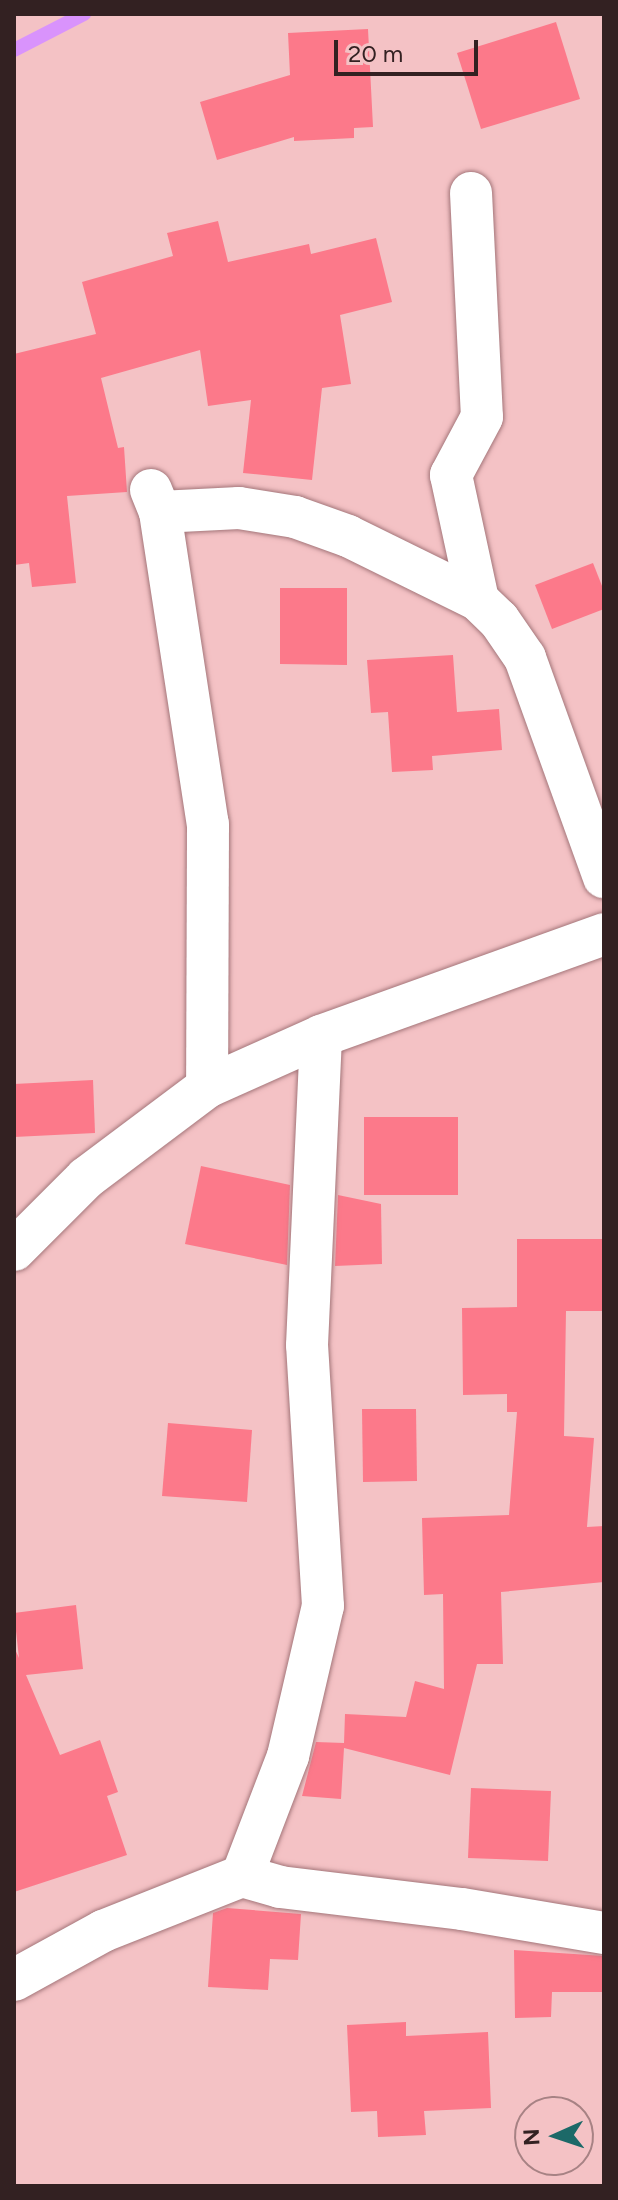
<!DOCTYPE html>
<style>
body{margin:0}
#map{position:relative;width:618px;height:2200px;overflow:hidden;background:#f4c2c5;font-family:Figtree,sans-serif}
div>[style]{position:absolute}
.stream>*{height:14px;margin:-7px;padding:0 7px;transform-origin:7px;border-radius:7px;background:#d993fc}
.building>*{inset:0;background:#fc798a}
.roads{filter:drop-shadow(0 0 2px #a4767a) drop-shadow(0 0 2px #a4767a)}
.minor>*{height:42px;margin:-21px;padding:0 21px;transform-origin:21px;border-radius:21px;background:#fff}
span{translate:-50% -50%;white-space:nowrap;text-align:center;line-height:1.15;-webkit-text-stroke:6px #f4c2c5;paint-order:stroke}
.frame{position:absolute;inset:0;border:16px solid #332122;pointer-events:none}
.north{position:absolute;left:514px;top:2096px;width:80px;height:80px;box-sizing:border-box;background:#f4c2c5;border:2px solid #a78284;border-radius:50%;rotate:267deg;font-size:22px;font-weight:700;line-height:32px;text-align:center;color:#332122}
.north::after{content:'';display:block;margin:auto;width:28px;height:36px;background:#1c6968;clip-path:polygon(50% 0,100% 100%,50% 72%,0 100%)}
.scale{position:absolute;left:334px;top:40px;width:144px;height:36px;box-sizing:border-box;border:4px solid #332122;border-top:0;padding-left:10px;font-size:24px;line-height:28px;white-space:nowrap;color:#332122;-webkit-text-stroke:6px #f4c2c5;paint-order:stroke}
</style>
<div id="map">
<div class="stream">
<div style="left:14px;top:50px;width:79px;rotate:-27.2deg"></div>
</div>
<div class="building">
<div style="clip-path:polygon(556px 22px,580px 99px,481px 129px,457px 53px)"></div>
<div style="clip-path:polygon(368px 29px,373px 127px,354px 128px,354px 138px,294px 141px,294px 137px,217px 160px,200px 102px,290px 75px,288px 33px)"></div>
<div style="clip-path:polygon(218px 221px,228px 262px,309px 244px,311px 254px,376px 238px,392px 302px,340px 315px,351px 384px,322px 388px,312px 480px,243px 473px,251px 400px,208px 406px,200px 350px,101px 378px,118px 448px,124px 447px,127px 492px,67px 496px,76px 583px,32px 587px,29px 563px,14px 565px,14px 354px,96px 334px,82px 282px,173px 256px,167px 233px)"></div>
<div style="clip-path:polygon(593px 563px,604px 591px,604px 609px,552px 629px,535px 585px)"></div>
<div style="clip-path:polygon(280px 588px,347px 588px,347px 665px,280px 664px)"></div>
<div style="clip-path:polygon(453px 655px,457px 712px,499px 709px,502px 750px,432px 756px,433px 770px,392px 772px,388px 712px,371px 713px,367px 660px)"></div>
<div style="clip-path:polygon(93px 1080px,95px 1133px,14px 1137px,14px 1084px)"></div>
<div style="clip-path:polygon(364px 1117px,458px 1117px,458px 1195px,364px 1195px)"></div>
<div style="clip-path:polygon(201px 1166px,290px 1185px,287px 1265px,185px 1244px)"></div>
<div style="clip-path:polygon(338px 1195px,381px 1204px,382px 1264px,335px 1266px)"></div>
<div style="clip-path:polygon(517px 1239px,604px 1239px,604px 1311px,566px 1311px,564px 1436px,594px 1438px,587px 1527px,604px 1526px,604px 1582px,501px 1592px,503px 1664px,477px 1664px,450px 1775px,344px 1748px,341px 1799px,302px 1796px,316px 1742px,344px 1743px,345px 1714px,406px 1717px,415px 1681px,444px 1689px,443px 1594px,424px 1595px,422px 1518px,509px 1515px,517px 1412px,507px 1412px,507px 1394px,463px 1395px,462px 1308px,517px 1307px)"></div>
<div style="clip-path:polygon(362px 1409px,416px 1409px,417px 1481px,363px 1482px)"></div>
<div style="clip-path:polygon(168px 1423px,252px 1430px,247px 1502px,162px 1496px)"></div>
<div style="clip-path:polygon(76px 1605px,83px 1669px,26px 1675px,60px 1755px,100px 1740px,118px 1792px,107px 1796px,127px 1855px,14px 1892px,14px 1647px,19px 1658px,14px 1613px)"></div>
<div style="clip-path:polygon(471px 1788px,551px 1791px,548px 1861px,468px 1858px)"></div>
<div style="clip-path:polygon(227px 1908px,301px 1914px,298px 1960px,270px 1959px,268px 1990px,208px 1987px,213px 1913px)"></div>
<div style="clip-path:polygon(514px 1950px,604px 1956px,604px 1992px,552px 1992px,551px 2017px,515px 2018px)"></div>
<div style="clip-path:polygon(406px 2022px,406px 2036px,488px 2032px,491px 2108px,424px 2111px,426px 2135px,378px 2137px,377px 2111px,351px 2112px,347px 2025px)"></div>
</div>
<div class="roads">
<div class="minor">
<div style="left:471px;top:193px;width:224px;rotate:87.2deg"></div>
<div style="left:482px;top:417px;width:66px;rotate:118.1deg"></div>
<div style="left:451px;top:475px;width:128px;rotate:77.8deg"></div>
<div style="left:151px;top:490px;width:24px;rotate:68deg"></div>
<div style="left:160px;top:512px;width:316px;rotate:81.3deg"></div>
<div style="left:208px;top:824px;width:263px;rotate:90.2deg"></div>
<div style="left:160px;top:512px;width:79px;rotate:-2.9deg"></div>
<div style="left:239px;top:508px;width:57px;rotate:9.1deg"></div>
<div style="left:295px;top:517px;width:56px;rotate:19.7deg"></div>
<div style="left:348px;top:536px;width:145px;rotate:26.2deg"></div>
<div style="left:478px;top:600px;width:29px;rotate:44deg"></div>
<div style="left:499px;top:620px;width:46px;rotate:55.6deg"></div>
<div style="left:525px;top:658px;width:233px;rotate:70.2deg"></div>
<div style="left:14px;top:1250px;width:102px;rotate:-45deg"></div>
<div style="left:86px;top:1178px;width:151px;rotate:-36.9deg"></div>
<div style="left:207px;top:1087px;width:125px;rotate:-24.1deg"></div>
<div style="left:321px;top:1036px;width:301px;rotate:-19.8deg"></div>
<div style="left:242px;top:1876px;width:40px;rotate:16deg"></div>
<div style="left:280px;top:1887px;width:183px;rotate:6.9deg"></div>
<div style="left:462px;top:1909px;width:144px;rotate:9.6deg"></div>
<div style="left:14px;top:1980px;width:102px;rotate:-28.8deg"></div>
<div style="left:103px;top:1931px;width:149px;rotate:-21.6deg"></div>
<div style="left:242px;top:1876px;width:129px;rotate:-69deg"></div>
<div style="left:288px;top:1756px;width:154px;rotate:-76.9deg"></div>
<div style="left:323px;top:1606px;width:261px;rotate:-93.5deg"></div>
<div style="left:307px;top:1345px;width:309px;rotate:-87.4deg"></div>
</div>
</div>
<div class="frame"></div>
<div class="north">N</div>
<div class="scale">20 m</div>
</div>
